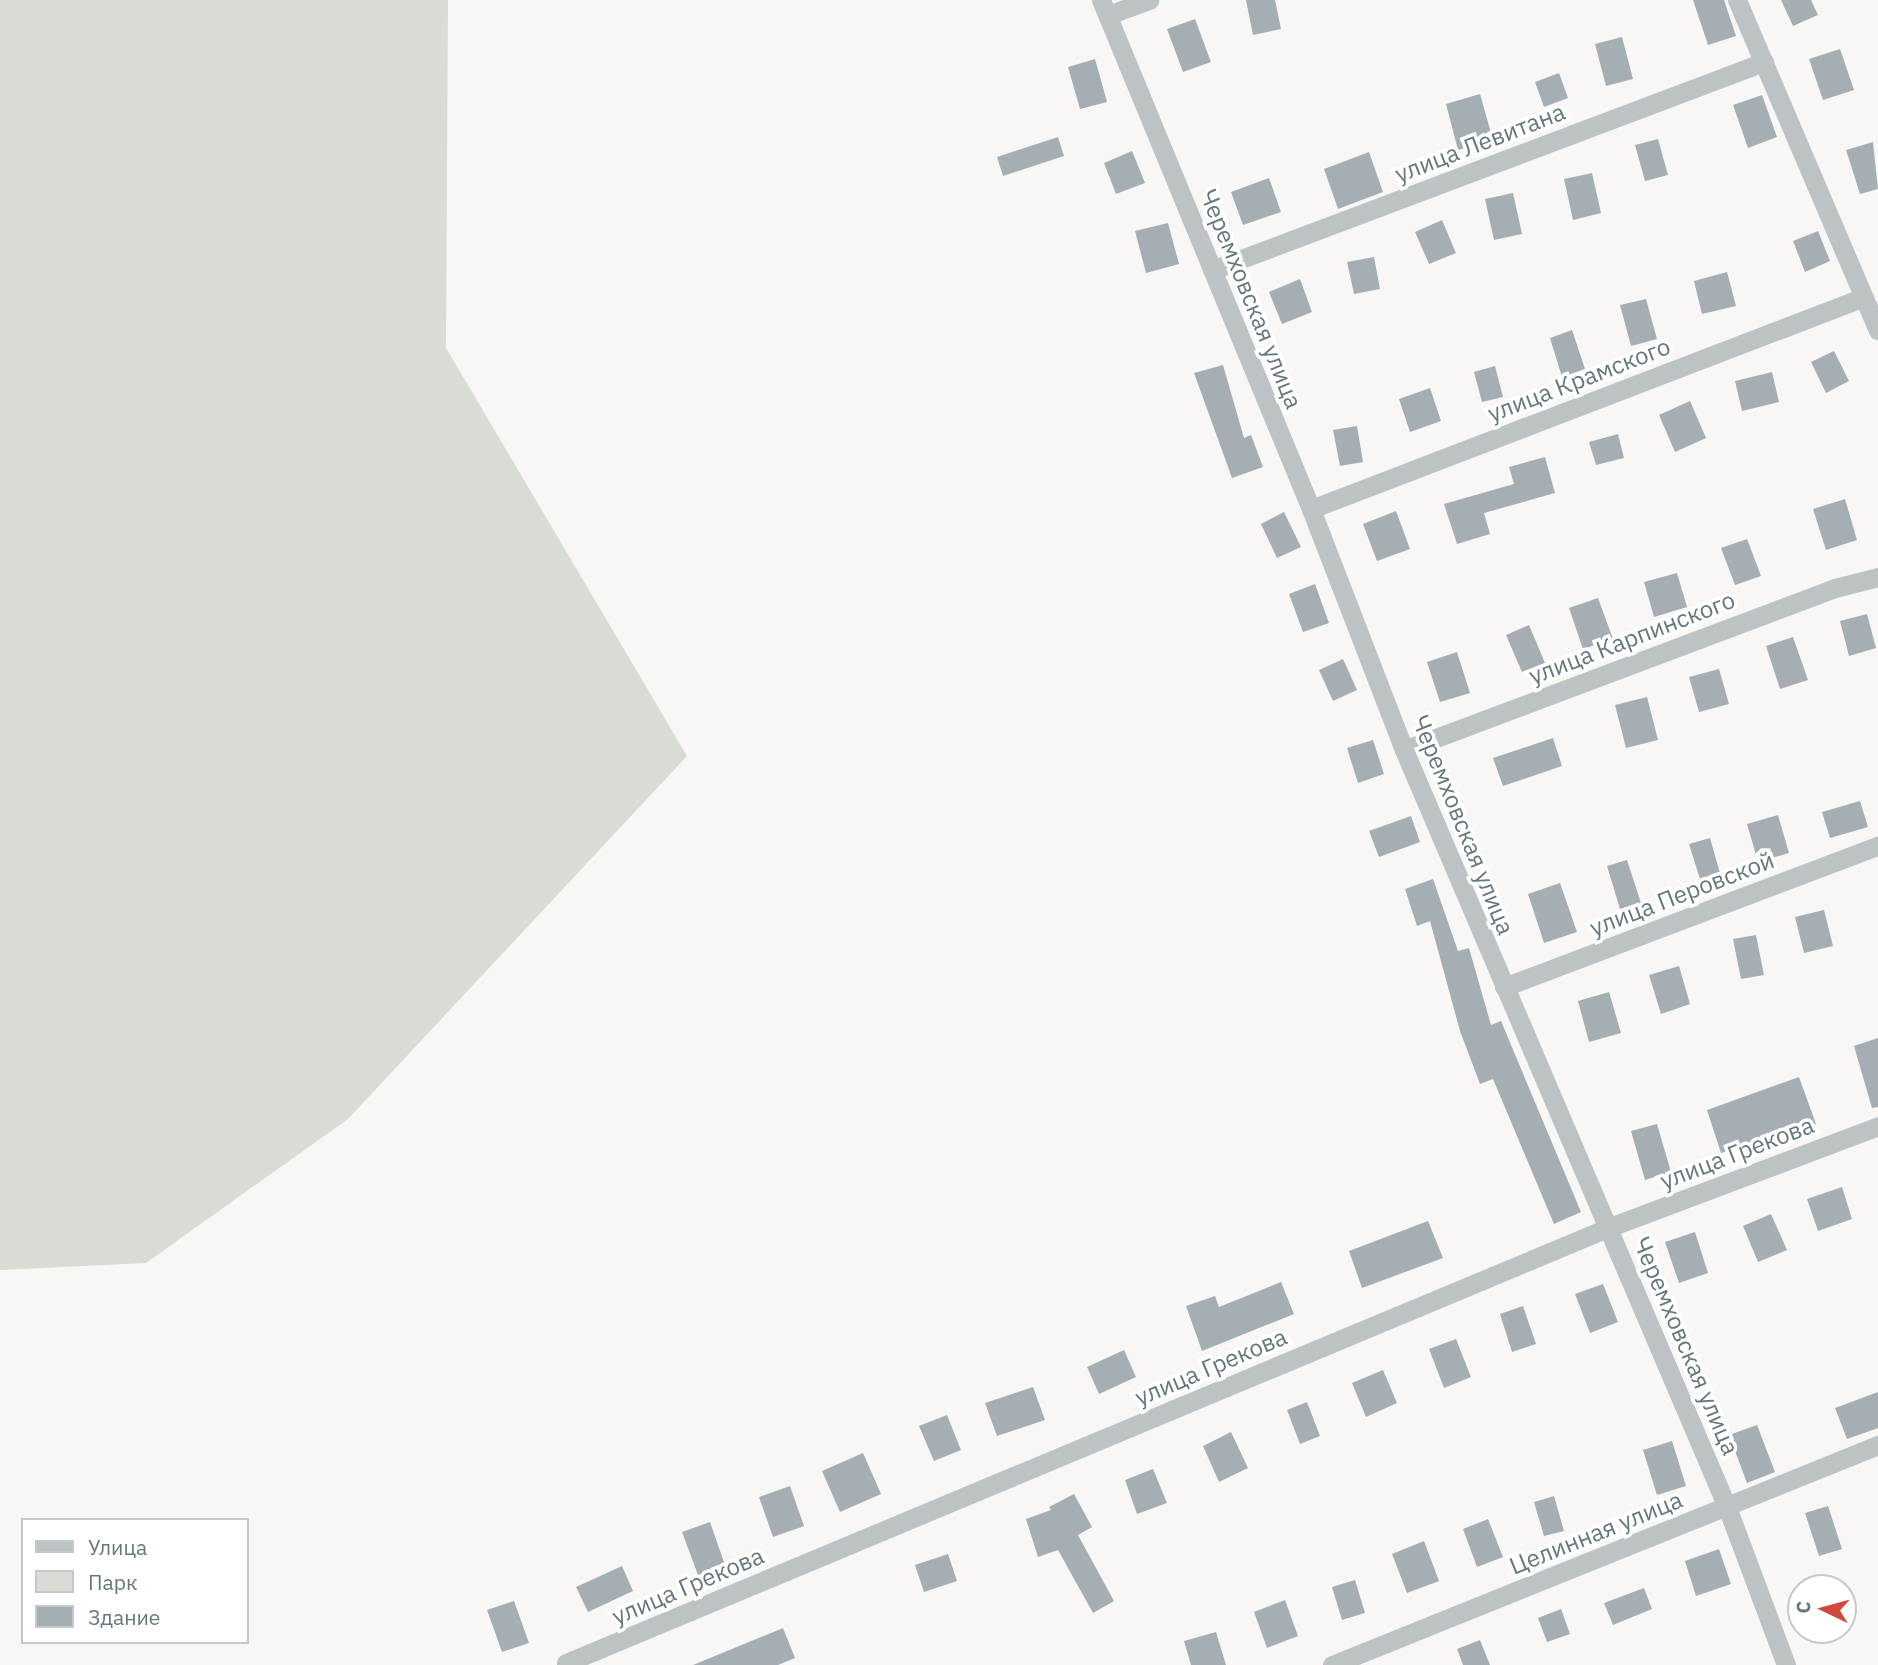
<!DOCTYPE html>
<meta charset="utf-8">
<style>
body{margin:0}
#map{position:relative;width:1878px;height:1665px;overflow:hidden;background:#f8f7f5;font-family:"IBM Plex Sans",sans-serif}
div>[style]{position:absolute}
.green>*{inset:0;background:#d8dcd5}
.building>*{inset:0;background:#a5aeb2}
.street>*{height:19px;margin:-9.5px;padding:0 9.5px;transform-origin:9.5px;border-radius:9.5px;background:#bdc3c5}
span{translate:-50% -50%;white-space:nowrap;text-align:center;line-height:1.15;-webkit-text-stroke:7px #fff;paint-order:stroke}
.street-label{font-size:24px;color:#66777d}
.legend{position:absolute;left:21px;top:1518px;width:228px;height:126px;box-sizing:border-box;background:#fff;border:2px solid #c2c9cb;margin:0;padding:9px 12px;list-style:none;font-size:21px;color:#66777d}
.legend li{display:flex;align-items:center;gap:14px;height:35px}
.legend b{width:35px;border:2px solid #c2c9cb}
.north{position:absolute;left:1787px;top:1574px;width:70px;height:70px;box-sizing:border-box;background:#fff;border:2px solid #c2c9cb;border-radius:50%;rotate:275deg;font-size:19px;font-weight:700;line-height:28px;text-align:center;color:#66777d}
.north::after{content:'';display:block;margin:auto;width:24px;height:32px;background:#d3483a;clip-path:polygon(50% 0,100% 100%,50% 72%,0 100%)}
</style>
<div id="map">
<div class="green">
<div style="clip-path:polygon(0 0,448px 0,446px 348px,687px 756px,348px 1119px,146px 1263px,0 1270px)"></div>
</div>
<div class="building">
<div style="clip-path:polygon(1246px 0,1275px 0,1281px 29px,1253px 35px)"></div>
<div style="clip-path:polygon(1693px 0,1724px 0,1736px 36px,1708px 45px)"></div>
<div style="clip-path:polygon(1781px 0,1811px 0,1818px 15px,1793px 26px)"></div>
<div style="clip-path:polygon(1195px 19px,1211px 62px,1183px 72px,1167px 29px)"></div>
<div style="clip-path:polygon(1622px 37px,1633px 79px,1606px 86px,1595px 44px)"></div>
<div style="clip-path:polygon(1840px 49px,1854px 90px,1823px 100px,1809px 59px)"></div>
<div style="clip-path:polygon(1095px 59px,1107px 102px,1080px 109px,1068px 67px)"></div>
<div style="clip-path:polygon(1559px 73px,1568px 98px,1544px 107px,1535px 82px)"></div>
<div style="clip-path:polygon(1480px 94px,1493px 140px,1458px 150px,1446px 104px)"></div>
<div style="clip-path:polygon(1762px 95px,1777px 137px,1748px 148px,1733px 105px)"></div>
<div style="clip-path:polygon(1058px 137px,1064px 156px,1003px 176px,997px 157px)"></div>
<div style="clip-path:polygon(1658px 139px,1668px 175px,1645px 181px,1635px 145px)"></div>
<div style="clip-path:polygon(1873px 142px,1878px 189px,1860px 194px,1846px 150px)"></div>
<div style="clip-path:polygon(1132px 151px,1145px 183px,1116px 194px,1104px 163px)"></div>
<div style="clip-path:polygon(1369px 152px,1383px 192px,1338px 209px,1324px 169px)"></div>
<div style="clip-path:polygon(1592px 173px,1601px 213px,1573px 220px,1564px 179px)"></div>
<div style="clip-path:polygon(1269px 178px,1281px 212px,1243px 225px,1231px 192px)"></div>
<div style="clip-path:polygon(1513px 193px,1522px 234px,1494px 240px,1485px 199px)"></div>
<div style="clip-path:polygon(1442px 220px,1456px 253px,1429px 264px,1415px 232px)"></div>
<div style="clip-path:polygon(1168px 223px,1179px 264px,1146px 273px,1135px 231px)"></div>
<div style="clip-path:polygon(1818px 231px,1830px 261px,1805px 272px,1793px 241px)"></div>
<div style="clip-path:polygon(1374px 257px,1380px 289px,1354px 294px,1347px 262px)"></div>
<div style="clip-path:polygon(1727px 272px,1736px 306px,1702px 314px,1694px 281px)"></div>
<div style="clip-path:polygon(1300px 279px,1312px 312px,1282px 324px,1269px 292px)"></div>
<div style="clip-path:polygon(1646px 299px,1657px 339px,1631px 346px,1620px 305px)"></div>
<div style="clip-path:polygon(1572px 330px,1585px 369px,1562px 377px,1550px 338px)"></div>
<div style="clip-path:polygon(1834px 351px,1849px 381px,1826px 393px,1811px 362px)"></div>
<div style="clip-path:polygon(1223px 365px,1244px 438px,1251px 435px,1263px 467px,1232px 478px,1194px 373px)"></div>
<div style="clip-path:polygon(1495px 366px,1503px 397px,1482px 402px,1474px 372px)"></div>
<div style="clip-path:polygon(1772px 372px,1779px 402px,1742px 411px,1735px 381px)"></div>
<div style="clip-path:polygon(1430px 388px,1441px 421px,1410px 432px,1399px 399px)"></div>
<div style="clip-path:polygon(1690px 401px,1706px 438px,1675px 452px,1659px 415px)"></div>
<div style="clip-path:polygon(1357px 426px,1363px 462px,1340px 466px,1333px 430px)"></div>
<div style="clip-path:polygon(1618px 434px,1624px 458px,1596px 465px,1589px 442px)"></div>
<div style="clip-path:polygon(1545px 457px,1555px 493px,1484px 513px,1490px 534px,1457px 544px,1444px 504px,1514px 484px,1509px 467px)"></div>
<div style="clip-path:polygon(1845px 499px,1857px 540px,1826px 550px,1813px 509px)"></div>
<div style="clip-path:polygon(1396px 511px,1410px 549px,1377px 561px,1363px 524px)"></div>
<div style="clip-path:polygon(1284px 512px,1301px 547px,1277px 558px,1261px 524px)"></div>
<div style="clip-path:polygon(1747px 539px,1761px 576px,1735px 585px,1721px 548px)"></div>
<div style="clip-path:polygon(1677px 573px,1687px 607px,1654px 617px,1644px 582px)"></div>
<div style="clip-path:polygon(1315px 584px,1329px 623px,1303px 632px,1289px 594px)"></div>
<div style="clip-path:polygon(1598px 598px,1613px 639px,1583px 649px,1569px 608px)"></div>
<div style="clip-path:polygon(1867px 614px,1876px 648px,1849px 656px,1840px 621px)"></div>
<div style="clip-path:polygon(1529px 625px,1545px 663px,1522px 672px,1506px 635px)"></div>
<div style="clip-path:polygon(1793px 637px,1808px 680px,1780px 689px,1766px 646px)"></div>
<div style="clip-path:polygon(1457px 652px,1470px 693px,1440px 702px,1427px 662px)"></div>
<div style="clip-path:polygon(1343px 659px,1357px 690px,1333px 701px,1319px 670px)"></div>
<div style="clip-path:polygon(1719px 669px,1729px 704px,1699px 712px,1689px 677px)"></div>
<div style="clip-path:polygon(1647px 697px,1658px 740px,1626px 748px,1615px 705px)"></div>
<div style="clip-path:polygon(1553px 738px,1562px 766px,1503px 786px,1493px 758px)"></div>
<div style="clip-path:polygon(1373px 740px,1384px 774px,1358px 783px,1347px 748px)"></div>
<div style="clip-path:polygon(1860px 801px,1868px 827px,1830px 838px,1822px 812px)"></div>
<div style="clip-path:polygon(1778px 815px,1789px 853px,1758px 862px,1747px 824px)"></div>
<div style="clip-path:polygon(1411px 816px,1420px 842px,1379px 857px,1369px 831px)"></div>
<div style="clip-path:polygon(1710px 838px,1720px 873px,1700px 879px,1689px 844px)"></div>
<div style="clip-path:polygon(1627px 860px,1641px 903px,1620px 909px,1607px 866px)"></div>
<div style="clip-path:polygon(1433px 879px,1458px 951px,1469px 948px,1491px 1025px,1501px 1021px,1581px 1212px,1554px 1224px,1493px 1079px,1480px 1084px,1460px 1031px,1430px 921px,1417px 926px,1405px 889px)"></div>
<div style="clip-path:polygon(1560px 883px,1577px 932px,1544px 943px,1528px 894px)"></div>
<div style="clip-path:polygon(1824px 910px,1833px 946px,1804px 953px,1795px 917px)"></div>
<div style="clip-path:polygon(1756px 935px,1764px 975px,1741px 979px,1733px 939px)"></div>
<div style="clip-path:polygon(1679px 966px,1690px 1004px,1661px 1014px,1649px 975px)"></div>
<div style="clip-path:polygon(1609px 992px,1621px 1033px,1589px 1042px,1578px 1001px)"></div>
<div style="clip-path:polygon(1878px 1038px,1878px 1107px,1872px 1108px,1854px 1046px)"></div>
<div style="clip-path:polygon(1799px 1077px,1816px 1124px,1721px 1153px,1707px 1110px)"></div>
<div style="clip-path:polygon(1657px 1124px,1671px 1172px,1645px 1180px,1631px 1131px)"></div>
<div style="clip-path:polygon(1842px 1187px,1852px 1219px,1818px 1231px,1807px 1199px)"></div>
<div style="clip-path:polygon(1771px 1214px,1787px 1250px,1758px 1262px,1743px 1226px)"></div>
<div style="clip-path:polygon(1428px 1221px,1443px 1258px,1362px 1288px,1349px 1251px)"></div>
<div style="clip-path:polygon(1695px 1232px,1708px 1273px,1679px 1283px,1665px 1242px)"></div>
<div style="clip-path:polygon(1281px 1282px,1294px 1314px,1202px 1351px,1186px 1306px,1215px 1296px,1219px 1307px)"></div>
<div style="clip-path:polygon(1603px 1284px,1618px 1322px,1590px 1333px,1575px 1294px)"></div>
<div style="clip-path:polygon(1523px 1306px,1536px 1344px,1512px 1352px,1500px 1314px)"></div>
<div style="clip-path:polygon(1456px 1339px,1471px 1377px,1444px 1388px,1429px 1349px)"></div>
<div style="clip-path:polygon(1124px 1350px,1136px 1377px,1099px 1394px,1087px 1367px)"></div>
<div style="clip-path:polygon(1383px 1370px,1397px 1403px,1366px 1417px,1352px 1383px)"></div>
<div style="clip-path:polygon(1033px 1387px,1045px 1420px,997px 1436px,985px 1403px)"></div>
<div style="clip-path:polygon(1878px 1392px,1878px 1428px,1847px 1439px,1835px 1408px)"></div>
<div style="clip-path:polygon(1307px 1402px,1320px 1436px,1300px 1444px,1287px 1410px)"></div>
<div style="clip-path:polygon(947px 1415px,961px 1450px,934px 1461px,919px 1426px)"></div>
<div style="clip-path:polygon(1757px 1425px,1775px 1472px,1747px 1483px,1729px 1435px)"></div>
<div style="clip-path:polygon(1231px 1432px,1248px 1468px,1219px 1482px,1203px 1446px)"></div>
<div style="clip-path:polygon(1672px 1441px,1686px 1486px,1657px 1495px,1643px 1450px)"></div>
<div style="clip-path:polygon(863px 1453px,881px 1494px,840px 1512px,822px 1471px)"></div>
<div style="clip-path:polygon(1153px 1469px,1167px 1503px,1137px 1514px,1125px 1480px)"></div>
<div style="clip-path:polygon(790px 1486px,804px 1526px,773px 1537px,759px 1497px)"></div>
<div style="clip-path:polygon(1074px 1494px,1092px 1527px,1078px 1535px,1114px 1601px,1093px 1613px,1058px 1550px,1038px 1557px,1026px 1519px,1051px 1510px,1049px 1507px)"></div>
<div style="clip-path:polygon(1554px 1496px,1564px 1531px,1544px 1536px,1534px 1502px)"></div>
<div style="clip-path:polygon(1828px 1506px,1842px 1549px,1819px 1556px,1805px 1513px)"></div>
<div style="clip-path:polygon(1488px 1519px,1503px 1557px,1477px 1567px,1463px 1529px)"></div>
<div style="clip-path:polygon(710px 1522px,725px 1565px,698px 1575px,682px 1532px)"></div>
<div style="clip-path:polygon(1424px 1541px,1439px 1581px,1407px 1593px,1392px 1554px)"></div>
<div style="clip-path:polygon(1719px 1549px,1731px 1584px,1696px 1596px,1685px 1561px)"></div>
<div style="clip-path:polygon(948px 1554px,957px 1581px,924px 1592px,915px 1565px)"></div>
<div style="clip-path:polygon(622px 1566px,633px 1591px,588px 1612px,576px 1587px)"></div>
<div style="clip-path:polygon(1355px 1580px,1365px 1613px,1342px 1620px,1332px 1587px)"></div>
<div style="clip-path:polygon(1644px 1588px,1652px 1609px,1613px 1625px,1604px 1603px)"></div>
<div style="clip-path:polygon(1285px 1600px,1298px 1636px,1267px 1648px,1254px 1612px)"></div>
<div style="clip-path:polygon(514px 1601px,529px 1643px,502px 1652px,487px 1610px)"></div>
<div style="clip-path:polygon(1561px 1609px,1570px 1634px,1547px 1642px,1538px 1618px)"></div>
<div style="clip-path:polygon(783px 1628px,795px 1658px,778px 1665px,693px 1665px)"></div>
<div style="clip-path:polygon(1216px 1632px,1226px 1665px,1191px 1665px,1184px 1641px)"></div>
<div style="clip-path:polygon(1480px 1640px,1490px 1665px,1463px 1665px,1457px 1649px)"></div>
</div>
<div class="street">
<div style="left:1101px;top:0;width:551px;rotate:67.58deg"></div>
<div style="left:1311px;top:509px;width:258px;rotate:68.9deg"></div>
<div style="left:1404px;top:750px;width:823px;rotate:66.89deg"></div>
<div style="left:1727px;top:1507px;width:169px;rotate:69.5deg"></div>
<div style="left:1737px;top:0;width:359px;rotate:66.9deg"></div>
<div style="left:1108px;top:15px;width:44px;rotate:-20.1deg"></div>
<div style="left:1212px;top:270px;width:590px;rotate:-20.65deg"></div>
<div style="left:1311px;top:509px;width:592px;rotate:-20.97deg"></div>
<div style="left:1404px;top:750px;width:460px;rotate:-20.6deg"></div>
<div style="left:1835px;top:588px;width:44px;rotate:-14.3deg"></div>
<div style="left:1504px;top:987px;width:400px;rotate:-20.7deg"></div>
<div style="left:566px;top:1663px;width:1131px;rotate:-22.67deg"></div>
<div style="left:1610px;top:1227px;width:286px;rotate:-20.6deg"></div>
<div style="left:1332px;top:1665px;width:589px;rotate:-21.95deg"></div>
</div>
<div class="street-label">
<span style="left:1480px;top:143px;rotate:-21deg">улица Левитана</span>
<span style="left:1251px;top:299px;rotate:68deg">Черемховская улица</span>
<span style="left:1579px;top:380px;rotate:-21deg">улица Крамского</span>
<span style="left:1632px;top:638px;rotate:-21deg">улица Карпинского</span>
<span style="left:1463px;top:825px;rotate:68deg">Черемховская улица</span>
<span style="left:1682px;top:894px;rotate:-21deg">улица Перовской</span>
<span style="left:1737px;top:1153px;rotate:-21deg">улица Грекова</span>
<span style="left:1686px;top:1346px;rotate:67deg">Черемховская улица</span>
<span style="left:1211px;top:1367px;rotate:-23deg">улица Грекова</span>
<span style="left:1596px;top:1533px;rotate:-22deg">Целинная улица</span>
<span style="left:688px;top:1586px;rotate:-23deg">улица Грекова</span>
</div>
<ul class="legend">
<li><b style="height:9px;background:#bdc3c5"></b>Улица</li>
<li><b style="height:19px;background:#d8dcd5"></b>Парк</li>
<li><b style="height:19px;background:#a5aeb2"></b>Здание</li>
</ul>
<div class="north">С</div>
</div>
